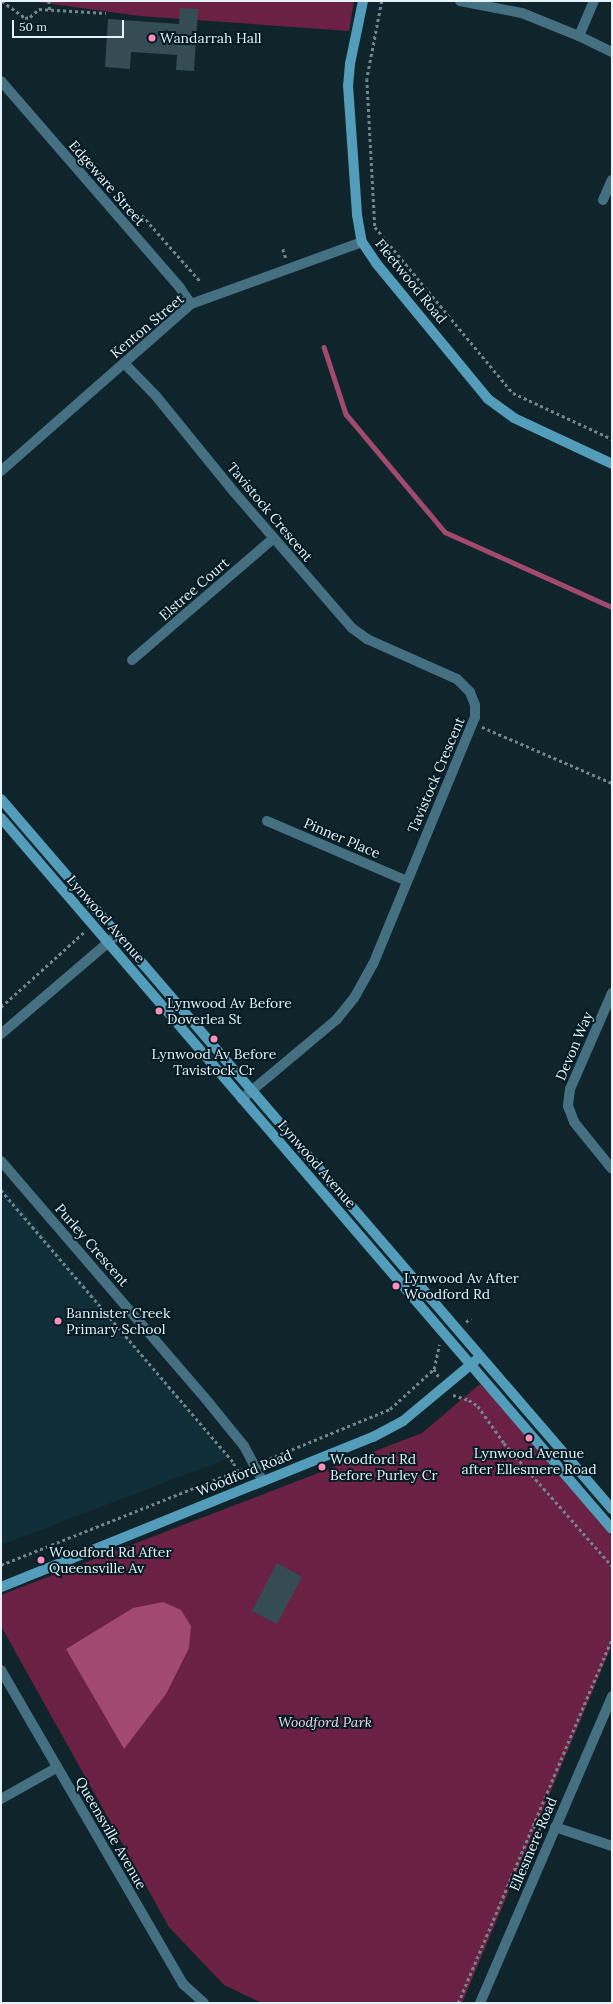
<!DOCTYPE html>
<style>
body{margin:0}
#map{position:relative;width:613px;height:2004px;overflow:hidden;background:#10242c;font-family:Lora,serif}
div>[style]{position:absolute}
.built>*{inset:0;background:#102e39}
.green>*{inset:0;background:#6a2143}
.water>*{inset:0;background:#a2496f}
.stream>*{height:4.5px;margin:-2.25px;padding:0 2.25px;transform-origin:2.25px;border-radius:2.25px;background:#a2496f}
.building>*{inset:0;background:#364c55}
.path>*{height:2.5px;margin-top:-1.25px;transform-origin:0;background:repeating-linear-gradient(90deg,#73848b 0 3px,transparent 0 6px)}
.street>*{height:10px;margin:-5px;padding:0 5px;transform-origin:5px;border-radius:5px;background:#447082}
.secondary>*{height:10px;margin:-5px;padding:0 5px;transform-origin:5px;border-radius:5px;background:#539dba}
.dots>*{width:11px;height:11px;translate:-50% -50%;box-sizing:border-box;border:2px solid #061b23;border-radius:50%}
span{translate:-50% -50%;white-space:nowrap;text-align:center;line-height:1.15;-webkit-text-stroke:4px #061b23;paint-order:stroke}
.poi-label{font-size:14px;color:#e5f2f8}
.left{translate:0 -50%;text-align:left}
.street-label{font-size:14px;color:#e5f2f8}
.park-label{font-size:14px;color:#f3d8e1;font-style:italic}
.frame{position:absolute;inset:0;border:2px solid #e5f2f8;pointer-events:none}
.scale{position:absolute;left:12px;top:20px;width:112px;height:18px;box-sizing:border-box;border:2px solid #e5f2f8;border-top:0;padding-left:5px;font-size:12px;line-height:14px;white-space:nowrap;color:#e5f2f8;-webkit-text-stroke:3px #061b23;paint-order:stroke}
</style>
<div id="map">
<div class="built">
<div style="clip-path:polygon(1px 1184px,229px 1458px,1px 1545px)"></div>
</div>
<div class="green">
<div style="clip-path:polygon(30px 1px,354px 1px,349px 31px,140px 16px)"></div>
<div style="clip-path:polygon(480px 1384px,529px 1434px,612px 1537px,612px 1645px,462px 2003px,262px 2003px,224px 1985px,169px 1927px,1px 1626px,1px 1595px,422px 1433px)"></div>
</div>
<div class="water">
<div style="clip-path:polygon(163px 1602px,181px 1610px,191px 1626px,189px 1648px,166px 1694px,124px 1749px,66px 1649px,133px 1608px)"></div>
</div>
<div class="stream">
<div style="left:324px;top:347px;width:71px;rotate:71.8deg"></div>
<div style="left:346px;top:414px;width:154px;rotate:50deg"></div>
<div style="left:445px;top:532px;width:183px;rotate:24.2deg"></div>
</div>
<div class="building">
<div style="clip-path:polygon(180px 8px,198px 9px,194px 71px,176px 70px,177px 55px,131px 52px,130px 69px,105px 67px,108px 19px,179px 24px)"></div>
<div style="clip-path:polygon(277px 1563px,302px 1577px,277px 1624px,252px 1611px)"></div>
</div>
<div class="path">
<div style="left:2px;top:1px;width:29px;rotate:36deg"></div>
<div style="left:25px;top:18px;width:5px;rotate:-11deg"></div>
<div style="left:30px;top:17px;width:12px;rotate:-42deg"></div>
<div style="left:39px;top:9px;width:67px;rotate:3.4deg"></div>
<div style="left:49px;top:1px;width:9px;rotate:84deg"></div>
<div style="left:382px;top:1px;width:79px;rotate:100.9deg"></div>
<div style="left:367px;top:79px;width:148px;rotate:86.9deg"></div>
<div style="left:375px;top:227px;width:216px;rotate:50.3deg"></div>
<div style="left:513px;top:393px;width:109px;rotate:24.9deg"></div>
<div style="left:142px;top:215px;width:88px;rotate:48.7deg"></div>
<div style="left:283px;top:249px;width:9px;rotate:72deg"></div>
<div style="left:482px;top:727px;width:142px;rotate:23.3deg"></div>
<div style="left:1px;top:1007px;width:112px;rotate:-42.1deg"></div>
<div style="left:1px;top:1190px;width:359px;rotate:49.5deg"></div>
<div style="left:234px;top:1463px;width:8px;rotate:76deg"></div>
<div style="left:236px;top:1471px;width:6px;rotate:-18deg"></div>
<div style="left:466px;top:1322px;width:6px;rotate:-39deg"></div>
<div style="left:434px;top:1369px;width:9px;rotate:58deg"></div>
<div style="left:453px;top:1395px;width:17px;rotate:17deg"></div>
<div style="left:469px;top:1400px;width:11px;rotate:34deg"></div>
<div style="left:478px;top:1406px;width:45px;rotate:54.9deg"></div>
<div style="left:504px;top:1443px;width:164px;rotate:48.7deg"></div>
<div style="left:264px;top:1461px;width:136px;rotate:-22.4deg"></div>
<div style="left:390px;top:1409px;width:59px;rotate:-42.3deg"></div>
<div style="left:434px;top:1369px;width:25px;rotate:-78deg"></div>
<div style="left:1px;top:1565px;width:253px;rotate:-21.8deg"></div>
<div style="left:533px;top:1826px;width:9px;rotate:27deg"></div>
<div style="left:458px;top:2003px;width:396px;rotate:-67.1deg"></div>
</div>
<div class="street">
<div style="left:460px;top:1px;width:63px;rotate:11deg"></div>
<div style="left:522px;top:13px;width:61px;rotate:22deg"></div>
<div style="left:579px;top:36px;width:37px;rotate:26deg"></div>
<div style="left:579px;top:36px;width:38px;rotate:-67deg"></div>
<div style="left:1px;top:81px;width:274px;rotate:49.1deg"></div>
<div style="left:180px;top:288px;width:19px;rotate:55deg"></div>
<div style="left:603px;top:200px;width:22px;rotate:-66deg"></div>
<div style="left:124px;top:363px;width:46px;rotate:45.9deg"></div>
<div style="left:156px;top:396px;width:124px;rotate:50.9deg"></div>
<div style="left:234px;top:492px;width:180px;rotate:49.1deg"></div>
<div style="left:352px;top:628px;width:19px;rotate:36deg"></div>
<div style="left:367px;top:639px;width:98px;rotate:24deg"></div>
<div style="left:457px;top:679px;width:18px;rotate:45deg"></div>
<div style="left:470px;top:692px;width:14px;rotate:69deg"></div>
<div style="left:475px;top:705px;width:12px;rotate:90deg"></div>
<div style="left:475px;top:717px;width:267px;rotate:112.4deg"></div>
<div style="left:373px;top:964px;width:39px;rotate:119deg"></div>
<div style="left:354px;top:998px;width:28px;rotate:129deg"></div>
<div style="left:336px;top:1020px;width:123px;rotate:140deg"></div>
<div style="left:1px;top:471px;width:253px;rotate:-41.3deg"></div>
<div style="left:191px;top:304px;width:182px;rotate:-19.9deg"></div>
<div style="left:132px;top:660px;width:187px;rotate:-40.7deg"></div>
<div style="left:267px;top:821px;width:152px;rotate:23.2deg"></div>
<div style="left:612px;top:993px;width:105px;rotate:113.6deg"></div>
<div style="left:570px;top:1089px;width:17px;rotate:97deg"></div>
<div style="left:568px;top:1106px;width:17px;rotate:69deg"></div>
<div style="left:574px;top:1122px;width:60px;rotate:51deg"></div>
<div style="left:1px;top:1034px;width:153px;rotate:-40.5deg"></div>
<div style="left:1px;top:1161px;width:319px;rotate:49.3deg"></div>
<div style="left:209px;top:1403px;width:55px;rotate:50.9deg"></div>
<div style="left:244px;top:1446px;width:40px;rotate:62deg"></div>
<div style="left:1px;top:1670px;width:363px;rotate:59.9deg"></div>
<div style="left:183px;top:1984px;width:28px;rotate:42deg"></div>
<div style="left:1px;top:1799px;width:63px;rotate:-29.4deg"></div>
<div style="left:555px;top:1827px;width:60px;rotate:18.4deg"></div>
<div style="left:480px;top:2003px;width:334px;rotate:-66.7deg"></div>
</div>
<div class="secondary">
<div style="left:363px;top:1px;width:64px;rotate:101.7deg"></div>
<div style="left:350px;top:64px;width:21px;rotate:95deg"></div>
<div style="left:348px;top:85px;width:130px;rotate:86deg"></div>
<div style="left:357px;top:215px;width:27px;rotate:80deg"></div>
<div style="left:362px;top:242px;width:25px;rotate:56deg"></div>
<div style="left:376px;top:263px;width:176px;rotate:50.5deg"></div>
<div style="left:488px;top:399px;width:32px;rotate:36deg"></div>
<div style="left:514px;top:418px;width:108px;rotate:25.1deg"></div>
<div style="left:1px;top:799px;width:937px;rotate:49.29deg"></div>
<div style="left:1px;top:818px;width:937px;rotate:49.33deg"></div>
<div style="left:1px;top:1587px;width:401px;rotate:-22deg"></div>
<div style="left:373px;top:1437px;width:34px;rotate:-28deg"></div>
<div style="left:403px;top:1421px;width:94px;rotate:-39.8deg"></div>
</div>
<div class="dots">
<div style="left:152px;top:38px;background:#fe8ebb"></div>
<div style="left:159px;top:1011px;background:#fe8ebb"></div>
<div style="left:214px;top:1039px;background:#fe8ebb"></div>
<div style="left:396px;top:1286px;background:#fe8ebb"></div>
<div style="left:58px;top:1321px;background:#fe8ebb"></div>
<div style="left:529px;top:1438px;background:#fe8ebb"></div>
<div style="left:322px;top:1467px;background:#fe8ebb"></div>
<div style="left:41px;top:1560px;background:#fe8ebb"></div>
</div>
<div class="poi-label">
<span class="left" style="left:160px;top:38px">Wandarrah Hall</span>
<span class="left" style="left:167px;top:1011px">Lynwood Av Before<br>Doverlea St</span>
<span style="left:214px;top:1062px">Lynwood Av Before<br>Tavistock Cr</span>
<span class="left" style="left:404px;top:1286px">Lynwood Av After<br>Woodford Rd</span>
<span class="left" style="left:66px;top:1321px">Bannister Creek<br>Primary School</span>
<span style="left:529px;top:1461px">Lynwood Avenue<br>after Ellesmere Road</span>
<span class="left" style="left:330px;top:1467px">Woodford Rd<br>Before Purley Cr</span>
<span class="left" style="left:49px;top:1560px">Woodford Rd After<br>Queensville Av</span>
</div>
<div class="street-label">
<span style="left:107px;top:183px;rotate:49deg">Edgeware Street</span>
<span style="left:411px;top:281px;rotate:51deg">Fleetwood Road</span>
<span style="left:147px;top:326px;rotate:-40deg">Kenton Street</span>
<span style="left:270px;top:512px;rotate:50deg">Tavistock Crescent</span>
<span style="left:194px;top:589px;rotate:-41deg">Elstree Court</span>
<span style="left:436px;top:775px;rotate:-67deg">Tavistock Crescent</span>
<span style="left:342px;top:838px;rotate:23deg">Pinner Place</span>
<span style="left:106px;top:919px;rotate:49deg">Lynwood Avenue</span>
<span style="left:574px;top:1046px;rotate:-67deg">Devon Way</span>
<span style="left:317px;top:1164px;rotate:49deg">Lynwood Avenue</span>
<span style="left:92px;top:1245px;rotate:49deg">Purley Crescent</span>
<span style="left:244px;top:1473px;rotate:-22deg">Woodford Road</span>
<span style="left:111px;top:1833px;rotate:60deg">Queensville Avenue</span>
<span style="left:533px;top:1844px;rotate:-67deg">Ellesmere Road</span>
</div>
<div class="park-label">
<span style="left:325px;top:1722px">Woodford Park</span>
</div>
<div class="frame"></div>
<div class="scale">50 m</div>
</div>
